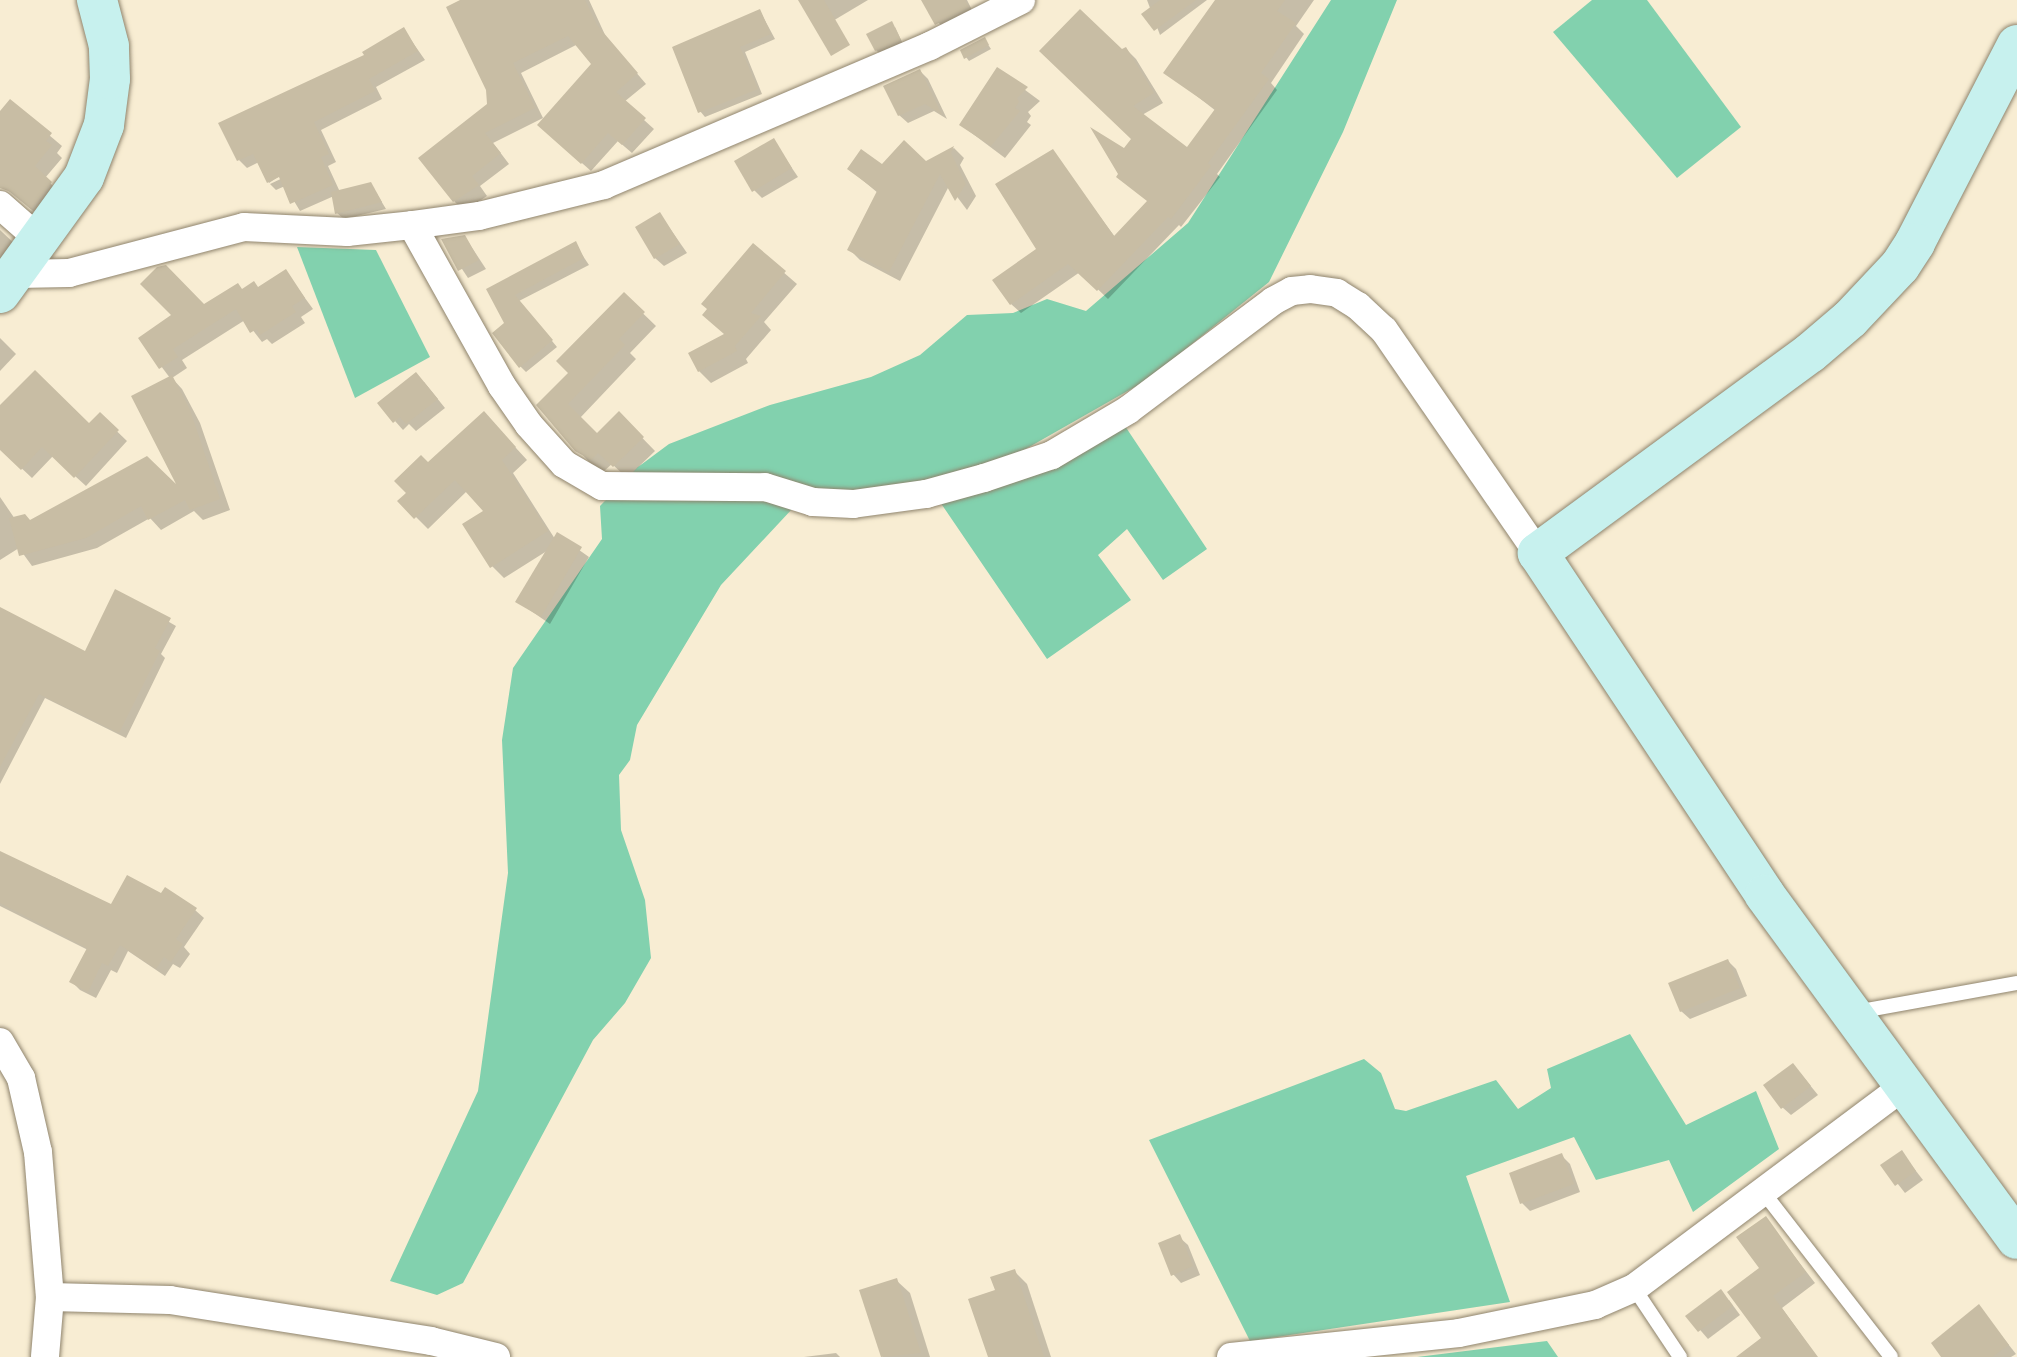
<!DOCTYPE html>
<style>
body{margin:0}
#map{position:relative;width:2017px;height:1357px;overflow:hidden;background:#f8edd3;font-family:Poppins,sans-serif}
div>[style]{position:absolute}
.green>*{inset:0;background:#82d1ae}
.shadow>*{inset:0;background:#0003}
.building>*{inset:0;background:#c8bda4}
.roads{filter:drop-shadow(0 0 2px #8f846d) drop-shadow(0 0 2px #8f846d)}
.lane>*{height:14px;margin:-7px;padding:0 7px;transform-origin:7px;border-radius:7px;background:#fff}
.street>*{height:28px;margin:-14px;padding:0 14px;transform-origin:14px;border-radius:14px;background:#fff}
.secondary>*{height:40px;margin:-20px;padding:0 20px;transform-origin:20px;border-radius:20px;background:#c7f1ee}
span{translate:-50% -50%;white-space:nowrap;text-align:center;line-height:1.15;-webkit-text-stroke:7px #f8edd3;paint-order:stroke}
</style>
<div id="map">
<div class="green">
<div style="clip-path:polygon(1331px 0,1397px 0,1343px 132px,1269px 282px,1147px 380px,1003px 462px,911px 487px,793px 508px,721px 585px,637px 725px,630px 760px,619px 775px,621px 830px,645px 900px,651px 958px,625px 1003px,593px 1040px,463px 1283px,437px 1295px,390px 1281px,478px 1091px,508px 873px,502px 740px,513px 668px,602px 539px,600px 506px,638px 467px,669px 444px,770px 405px,871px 377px,920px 355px,967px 315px,1013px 313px,1047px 299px,1086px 311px,1188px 223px)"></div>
<div style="clip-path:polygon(1592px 0,1647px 0,1741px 127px,1677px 178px,1553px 32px)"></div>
<div style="clip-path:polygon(297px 247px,376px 250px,430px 357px,355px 398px)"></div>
<div style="clip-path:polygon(1125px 426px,1207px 549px,1163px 580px,1127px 529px,1098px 555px,1131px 600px,1047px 659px,938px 499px,1063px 465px)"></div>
<div style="clip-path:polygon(1630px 1034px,1686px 1125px,1756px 1091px,1779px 1149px,1693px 1212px,1669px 1160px,1596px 1180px,1574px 1137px,1466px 1176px,1510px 1302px,1250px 1341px,1149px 1140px,1364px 1059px,1381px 1073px,1395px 1109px,1406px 1111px,1496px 1080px,1518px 1109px,1551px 1088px,1547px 1069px)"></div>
<div style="clip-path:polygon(1547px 1341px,1558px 1357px,1417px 1357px)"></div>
</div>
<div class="shadow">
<div style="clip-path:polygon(465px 0,589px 0,606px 37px,646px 84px,624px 102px,654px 129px,632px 153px,618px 141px,591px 171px,549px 134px,594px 64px,578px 44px,521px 73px,543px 118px,493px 143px,509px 164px,480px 186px,487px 196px,464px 211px,454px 201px,495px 104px)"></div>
<div style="clip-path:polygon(800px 0,868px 0,821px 28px)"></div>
<div style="clip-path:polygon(924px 0,967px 0,975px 16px,945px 32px)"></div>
<div style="clip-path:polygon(1147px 0,1207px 0,1160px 35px)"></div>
<div style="clip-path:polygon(1217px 0,1314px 0,1296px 26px,1304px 34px,1271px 83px,1277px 90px,1217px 174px,1220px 177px,1181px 227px,1179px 225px,1108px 299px,1080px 272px,1021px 313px,1011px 304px,1038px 250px,1052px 152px,1115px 237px,1149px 202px,1124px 151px,1133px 139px,1122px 52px,1126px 49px,1136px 59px,1163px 103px,1142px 115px,1187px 150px,1216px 111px,1166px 72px)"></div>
<div style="clip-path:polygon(760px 11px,775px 39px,745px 52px,762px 94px,705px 117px,700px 111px)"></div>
<div style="clip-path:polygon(895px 27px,903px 44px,880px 54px,876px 50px)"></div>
<div style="clip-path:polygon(404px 30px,425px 60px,376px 87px,382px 99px,321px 130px,336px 162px,328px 166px,340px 192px,371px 184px,386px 209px,344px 219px,337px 213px,334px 196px,300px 211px,285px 186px,276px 190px,270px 184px,289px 175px,287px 171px,269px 183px,259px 162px,247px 168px,239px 160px)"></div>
<div style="clip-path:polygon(985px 40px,991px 49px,969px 61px,966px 57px)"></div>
<div style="clip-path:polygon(997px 69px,1040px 101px,1028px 112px,1031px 116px,1027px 122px,1031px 125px,1005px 158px,961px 125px)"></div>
<div style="clip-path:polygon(920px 71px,928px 79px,947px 119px,934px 111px,908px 123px,899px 115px)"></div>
<div style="clip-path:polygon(10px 102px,62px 146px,57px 153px,62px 158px,45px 178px,62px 195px,43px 219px,0 184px,0 114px)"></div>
<div style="clip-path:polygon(773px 140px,798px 177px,762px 198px,754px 190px)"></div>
<div style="clip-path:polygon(954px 148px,964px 158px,960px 165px,976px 196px,967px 210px,949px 186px,900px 281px,860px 260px,849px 249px,878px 193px,849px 169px,925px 163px)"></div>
<div style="clip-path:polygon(660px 214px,687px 253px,664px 266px,655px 258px)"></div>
<div style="clip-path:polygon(0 230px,18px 247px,0 286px)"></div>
<div style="clip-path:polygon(465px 237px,486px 269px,468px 278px,446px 245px)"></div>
<div style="clip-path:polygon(575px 244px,589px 265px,519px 301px,557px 347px,526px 372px,520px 366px,506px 324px,489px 290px)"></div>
<div style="clip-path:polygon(753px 246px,797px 284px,764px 322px,771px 330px,746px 359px,748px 363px,711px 383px,699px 371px,726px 335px)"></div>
<div style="clip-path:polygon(286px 272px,313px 309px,301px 317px,305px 323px,272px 344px,267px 339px,262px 342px,245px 320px,182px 360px,187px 368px,172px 378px,182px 389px,200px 423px,230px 510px,203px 520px,194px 511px,161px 530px,150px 518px,97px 548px,32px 566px,19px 548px,0 560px,0 497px,15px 519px,31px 522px,182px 492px,170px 378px,140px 338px,243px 291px,259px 289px)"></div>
<div style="clip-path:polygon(624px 295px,656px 326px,630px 353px,636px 359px,580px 418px,597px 436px,619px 414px,655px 451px,627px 478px,612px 464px,604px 471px,590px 463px,539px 405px,571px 373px)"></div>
<div style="clip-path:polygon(0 338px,16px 354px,0 371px)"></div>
<div style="clip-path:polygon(424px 382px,445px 408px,416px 431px,409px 424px,403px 430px,395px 421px)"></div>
<div style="clip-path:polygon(0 408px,89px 426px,100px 415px,127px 441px,86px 486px,53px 456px,32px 478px,0 448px)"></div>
<div style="clip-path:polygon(495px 425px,527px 460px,513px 473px,555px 539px,558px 535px,589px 557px,550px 624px,518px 602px,550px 549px,504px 578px,492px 566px,486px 511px,467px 491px,428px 529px,400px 501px,428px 465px)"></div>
<div style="clip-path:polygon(116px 591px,176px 626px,161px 654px,165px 658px,126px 738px,45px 698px,0 784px,0 610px,86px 654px)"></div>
<div style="clip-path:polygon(0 854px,52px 881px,54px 877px,112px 906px,195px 910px,204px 918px,184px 947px,190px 954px,180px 968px,173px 964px,165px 976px,128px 951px,117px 973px,111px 970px,96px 998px,80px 990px,72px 982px,88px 950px,0 906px)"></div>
<div style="clip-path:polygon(1728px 961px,1736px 969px,1747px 996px,1690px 1019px,1681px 1011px)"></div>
<div style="clip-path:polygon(1801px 1074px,1818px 1095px,1791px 1115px,1782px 1107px)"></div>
<div style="clip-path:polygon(1902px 1153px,1923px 1180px,1905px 1193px,1883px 1165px)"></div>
<div style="clip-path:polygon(1562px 1156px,1570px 1164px,1580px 1192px,1530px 1211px,1522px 1203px)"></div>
<div style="clip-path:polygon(1765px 1218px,1815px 1283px,1782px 1308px,1817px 1357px,1739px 1357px,1764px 1339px,1762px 1268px)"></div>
<div style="clip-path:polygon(1179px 1237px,1188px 1245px,1200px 1275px,1181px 1283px,1173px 1274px)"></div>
<div style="clip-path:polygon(1014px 1271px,1027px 1284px,1051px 1357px,990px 1357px,997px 1292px)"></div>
<div style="clip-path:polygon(897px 1281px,910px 1293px,930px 1357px,883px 1357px,862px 1292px)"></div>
<div style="clip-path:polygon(1729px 1300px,1740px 1315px,1708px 1339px,1688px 1316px)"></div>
<div style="clip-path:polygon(1979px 1307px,2016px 1354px,2011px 1357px,1943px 1357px)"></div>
<div style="clip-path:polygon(836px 1353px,840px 1357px,804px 1357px)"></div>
</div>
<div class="building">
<div style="clip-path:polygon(460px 0,585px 0,597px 25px,638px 73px,616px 92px,646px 118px,622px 145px,608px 133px,581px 164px,537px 125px,591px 64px,568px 36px,513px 63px,535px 108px,485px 133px,501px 153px,472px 176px,479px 185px,453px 202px,418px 158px,487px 104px,486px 90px,446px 7px)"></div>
<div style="clip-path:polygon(798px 0,824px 0,850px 45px,831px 56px)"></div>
<div style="clip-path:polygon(921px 0,965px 0,969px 7px,935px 25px)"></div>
<div style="clip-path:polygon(1160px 0,1196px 0,1154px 31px,1141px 14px)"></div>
<div style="clip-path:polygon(1215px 0,1285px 0,1277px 11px,1296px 23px,1261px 73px,1269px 79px,1208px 163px,1211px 166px,1171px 219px,1168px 217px,1097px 291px,1068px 264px,1010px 305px,992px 280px,1036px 249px,995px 184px,1053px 149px,1114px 236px,1147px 201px,1116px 177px,1118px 174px,1090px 127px,1124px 148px,1131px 139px,1039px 51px,1080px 9px,1122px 49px,1126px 47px,1154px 93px,1133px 106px,1187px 147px,1215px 109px,1163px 73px)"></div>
<div style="clip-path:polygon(760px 9px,771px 34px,740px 47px,758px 89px,698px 113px,672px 47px)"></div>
<div style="clip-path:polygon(892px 21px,901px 40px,875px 51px,866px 34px)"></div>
<div style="clip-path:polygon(404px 27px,418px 51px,369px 79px,375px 91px,314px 122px,329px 154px,321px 157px,333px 185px,290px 204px,279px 177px,267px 183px,253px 154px,237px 161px,218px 123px,364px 55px,362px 52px)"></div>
<div style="clip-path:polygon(985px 37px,989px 45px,964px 59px,960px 50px)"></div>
<div style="clip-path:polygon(997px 67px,1028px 87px,1017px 98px,1019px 102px,1015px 108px,1020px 111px,991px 146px,959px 125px)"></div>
<div style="clip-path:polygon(920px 69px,942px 115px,925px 104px,898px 116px,883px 86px)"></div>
<div style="clip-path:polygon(10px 99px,52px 133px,46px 141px,52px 145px,35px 166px,52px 182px,31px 209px,11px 192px,0 188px,0 111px)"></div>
<div style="clip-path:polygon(774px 138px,792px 168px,752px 192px,734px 161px)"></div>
<div style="clip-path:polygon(904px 140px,926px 161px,954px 146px,951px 153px,966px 184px,955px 201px,940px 174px,889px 272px,847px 250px,877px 191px,847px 169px,861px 149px,882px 164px)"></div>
<div style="clip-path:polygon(371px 182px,382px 202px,335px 214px,331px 192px)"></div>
<div style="clip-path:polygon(660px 212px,680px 244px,654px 259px,635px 227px)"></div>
<div style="clip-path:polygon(465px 235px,479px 260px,458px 271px,441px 239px)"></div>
<div style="clip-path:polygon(576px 241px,584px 258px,515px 295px,553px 340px,519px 368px,492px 333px,504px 323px,486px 289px)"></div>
<div style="clip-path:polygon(753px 243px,786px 271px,751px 313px,761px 316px,735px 346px,737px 351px,698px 372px,688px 353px,724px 334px,702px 315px,707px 309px,701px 304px)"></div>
<div style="clip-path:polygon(166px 265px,204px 304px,238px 283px,242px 289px,254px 281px,258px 287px,286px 269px,305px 298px,292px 306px,296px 312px,260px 335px,257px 329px,250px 333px,236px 309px,173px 349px,178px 357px,159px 369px,138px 338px,171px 315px,140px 284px,157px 267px)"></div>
<div style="clip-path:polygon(624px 292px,645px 312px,619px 339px,625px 345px,568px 404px,597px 433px,619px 411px,644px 437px,613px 467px,598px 453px,591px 460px,575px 451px,536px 405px,568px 373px,556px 361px)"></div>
<div style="clip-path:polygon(35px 370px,89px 423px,100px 412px,119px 430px,74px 478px,42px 447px,21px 470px,0 450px,0 405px)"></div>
<div style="clip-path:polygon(416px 372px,438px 399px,406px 424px,400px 417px,393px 423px,377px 403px)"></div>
<div style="clip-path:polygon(172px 375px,190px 410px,220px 499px,190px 510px,185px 500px,148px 520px,141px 506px,86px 538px,19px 556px,9px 518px,25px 514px,30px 520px,147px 456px,176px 484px,131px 396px)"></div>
<div style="clip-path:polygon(484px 411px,516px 447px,502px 460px,548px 531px,490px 568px,462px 524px,483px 511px,455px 480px,414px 519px,397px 501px,406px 493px,394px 481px,421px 455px,428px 462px)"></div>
<div style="clip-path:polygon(557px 532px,582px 547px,541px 617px,515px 602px)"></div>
<div style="clip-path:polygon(115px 589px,171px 618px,155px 648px,160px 651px,119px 733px,39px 694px,0 767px,0 607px,85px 651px)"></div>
<div style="clip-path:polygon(0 851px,111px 904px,127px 875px,161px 893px,165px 887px,197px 908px,176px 939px,183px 944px,171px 962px,164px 957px,156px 969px,120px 945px,108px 966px,102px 963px,88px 992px,69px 982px,87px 948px,0 903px)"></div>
<div style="clip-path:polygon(1728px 959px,1740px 988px,1680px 1012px,1668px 983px)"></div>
<div style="clip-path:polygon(1793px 1063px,1811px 1086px,1781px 1109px,1763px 1085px)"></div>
<div style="clip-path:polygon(1902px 1150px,1916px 1171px,1895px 1186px,1880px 1165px)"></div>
<div style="clip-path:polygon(1562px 1153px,1574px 1184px,1520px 1204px,1509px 1173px)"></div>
<div style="clip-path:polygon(1766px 1216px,1806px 1272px,1773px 1296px,1818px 1357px,1736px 1357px,1761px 1338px,1727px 1292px,1759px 1268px,1736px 1237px)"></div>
<div style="clip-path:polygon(1180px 1234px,1193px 1266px,1171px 1276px,1158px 1243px)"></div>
<div style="clip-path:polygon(1015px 1269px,1044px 1357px,988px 1357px,968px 1299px,995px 1290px,990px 1277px)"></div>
<div style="clip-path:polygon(897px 1278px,921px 1353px,881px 1357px,859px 1290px)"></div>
<div style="clip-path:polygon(1721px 1289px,1733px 1306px,1698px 1332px,1685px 1316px)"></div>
<div style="clip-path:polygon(1979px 1304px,2009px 1345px,1992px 1357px,1941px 1357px,1931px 1343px)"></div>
</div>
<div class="roads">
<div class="lane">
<div style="left:1856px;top:1012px;width:164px;rotate:-10.2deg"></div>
<div style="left:1764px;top:1193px;width:207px;rotate:52.2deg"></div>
<div style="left:1634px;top:1288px;width:83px;rotate:56.3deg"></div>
</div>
<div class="street">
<div style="left:0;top:205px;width:55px;rotate:41.3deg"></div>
<div style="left:412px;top:225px;width:184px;rotate:60.8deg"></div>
<div style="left:502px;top:386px;width:47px;rotate:55.3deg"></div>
<div style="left:529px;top:425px;width:52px;rotate:48.1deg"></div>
<div style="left:564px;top:464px;width:44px;rotate:30.1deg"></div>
<div style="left:602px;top:486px;width:163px;rotate:0.4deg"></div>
<div style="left:765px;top:487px;width:50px;rotate:17.4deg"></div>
<div style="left:813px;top:502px;width:40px;rotate:2.9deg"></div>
<div style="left:853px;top:504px;width:74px;rotate:-7.8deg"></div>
<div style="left:926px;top:494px;width:60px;rotate:-15.4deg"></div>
<div style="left:984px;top:478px;width:72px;rotate:-18.7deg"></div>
<div style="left:1052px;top:455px;width:88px;rotate:-30.6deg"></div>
<div style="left:1128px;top:410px;width:181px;rotate:-36.9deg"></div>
<div style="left:1273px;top:301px;width:21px;rotate:-28deg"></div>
<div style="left:1292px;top:291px;width:18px;rotate:-6deg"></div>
<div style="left:1310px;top:289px;width:27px;rotate:8deg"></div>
<div style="left:1337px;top:293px;width:25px;rotate:32deg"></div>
<div style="left:1358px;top:306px;width:35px;rotate:43deg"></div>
<div style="left:1384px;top:330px;width:271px;rotate:55.4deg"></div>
<div style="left:17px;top:274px;width:52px;rotate:-1.1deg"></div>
<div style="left:69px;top:273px;width:181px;rotate:-14.7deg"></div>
<div style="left:244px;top:227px;width:103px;rotate:2.8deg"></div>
<div style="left:347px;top:232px;width:65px;rotate:-6.1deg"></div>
<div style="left:412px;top:225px;width:68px;rotate:-7.7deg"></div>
<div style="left:479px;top:216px;width:129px;rotate:-13.9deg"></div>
<div style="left:604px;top:185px;width:354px;rotate:-23.1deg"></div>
<div style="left:930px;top:46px;width:102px;rotate:-26.8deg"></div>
<div style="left:0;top:1042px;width:42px;rotate:59.7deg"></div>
<div style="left:21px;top:1078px;width:76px;rotate:77.1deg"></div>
<div style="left:38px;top:1152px;width:145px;rotate:85.3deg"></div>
<div style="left:50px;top:1297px;width:60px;rotate:94.8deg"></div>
<div style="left:50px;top:1297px;width:120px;rotate:1.4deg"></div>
<div style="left:170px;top:1300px;width:264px;rotate:8.9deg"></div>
<div style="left:431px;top:1341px;width:67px;rotate:13.8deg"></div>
<div style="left:1231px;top:1357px;width:229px;rotate:-6deg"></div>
<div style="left:1459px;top:1333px;width:139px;rotate:-11.6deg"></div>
<div style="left:1595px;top:1305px;width:43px;rotate:-23.6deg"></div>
<div style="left:1634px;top:1288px;width:336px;rotate:-36.8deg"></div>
</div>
<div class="secondary">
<div style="left:2017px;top:45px;width:223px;rotate:117.3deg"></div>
<div style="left:1915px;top:243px;width:27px;rotate:123deg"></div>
<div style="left:1900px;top:266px;width:73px;rotate:133.3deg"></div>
<div style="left:1850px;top:319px;width:52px;rotate:139.6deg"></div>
<div style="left:1810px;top:353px;width:338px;rotate:143.7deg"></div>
<div style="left:1538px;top:553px;width:410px;rotate:56.4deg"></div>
<div style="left:1765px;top:895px;width:426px;rotate:53.8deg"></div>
<div style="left:0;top:293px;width:143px;rotate:-54.1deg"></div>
<div style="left:84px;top:177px;width:56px;rotate:-69deg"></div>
<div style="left:104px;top:125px;width:46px;rotate:-82.6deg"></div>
<div style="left:110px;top:79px;width:33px;rotate:-92deg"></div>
<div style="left:109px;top:46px;width:48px;rotate:-104.6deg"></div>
</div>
</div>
</div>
